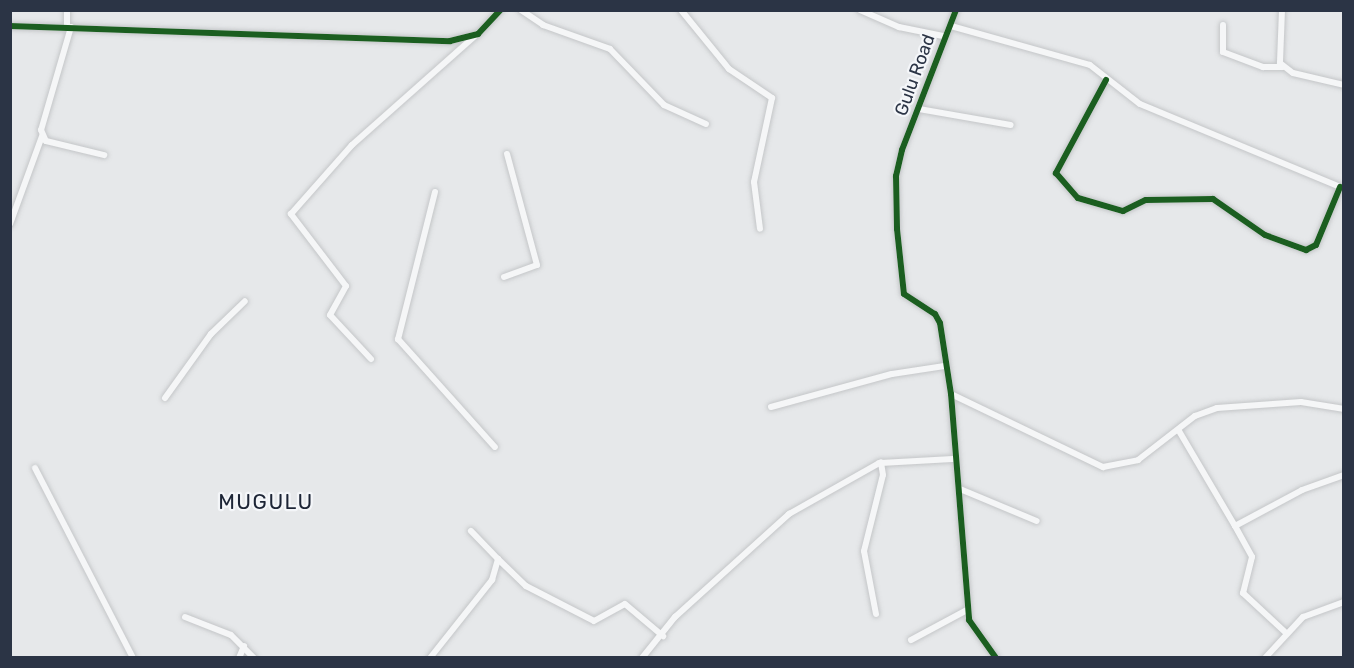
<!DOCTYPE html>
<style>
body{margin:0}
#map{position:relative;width:1354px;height:668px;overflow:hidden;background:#e6e8ea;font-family:Rubik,sans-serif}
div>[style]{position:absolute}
.roads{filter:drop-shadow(0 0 2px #c4c6c8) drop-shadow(0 0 2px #c4c6c8)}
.street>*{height:6px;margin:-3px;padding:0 3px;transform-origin:3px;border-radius:3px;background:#f5f6f7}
.cycleway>*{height:6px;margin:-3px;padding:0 3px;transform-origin:3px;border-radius:3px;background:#1b5e20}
span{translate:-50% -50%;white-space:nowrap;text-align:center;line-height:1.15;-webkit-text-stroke:4.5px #f4f6f9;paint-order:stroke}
.street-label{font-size:18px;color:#2b3445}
.quarter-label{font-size:21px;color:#1d2536;letter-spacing:1.5px}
.frame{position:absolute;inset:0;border:12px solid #2b3445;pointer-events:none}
</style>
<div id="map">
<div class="roads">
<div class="street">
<div style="left:521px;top:10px;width:27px;rotate:34deg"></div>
<div style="left:543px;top:25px;width:71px;rotate:19.7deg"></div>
<div style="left:610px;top:49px;width:78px;rotate:46deg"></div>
<div style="left:664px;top:105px;width:46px;rotate:24.3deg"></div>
<div style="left:681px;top:10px;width:76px;rotate:50.9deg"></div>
<div style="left:729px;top:69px;width:52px;rotate:34deg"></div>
<div style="left:772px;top:98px;width:86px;rotate:102.1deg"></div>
<div style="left:754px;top:182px;width:47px;rotate:82.7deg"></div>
<div style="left:860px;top:10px;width:43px;rotate:23.6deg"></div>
<div style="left:899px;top:27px;width:45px;rotate:11.6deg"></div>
<div style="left:956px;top:10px;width:150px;rotate:111.1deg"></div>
<div style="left:902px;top:150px;width:27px;rotate:103deg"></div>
<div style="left:896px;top:176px;width:53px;rotate:88.9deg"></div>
<div style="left:897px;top:229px;width:65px;rotate:83.9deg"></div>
<div style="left:904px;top:294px;width:37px;rotate:33deg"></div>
<div style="left:935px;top:314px;width:10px;rotate:61deg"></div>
<div style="left:940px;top:323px;width:72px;rotate:81.2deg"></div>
<div style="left:951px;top:394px;width:227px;rotate:85.4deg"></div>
<div style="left:969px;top:620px;width:47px;rotate:54.6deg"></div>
<div style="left:1282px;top:10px;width:53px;rotate:92.2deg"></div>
<div style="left:1280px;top:63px;width:16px;rotate:38deg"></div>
<div style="left:1293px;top:73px;width:52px;rotate:13.2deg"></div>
<div style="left:1223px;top:25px;width:27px;rotate:90deg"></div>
<div style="left:1223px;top:52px;width:43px;rotate:20.6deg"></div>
<div style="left:1263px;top:67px;width:20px"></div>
<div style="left:10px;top:26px;width:440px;rotate:2deg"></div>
<div style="left:450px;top:41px;width:29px;rotate:-14deg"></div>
<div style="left:478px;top:34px;width:33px;rotate:-47deg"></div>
<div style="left:951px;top:26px;width:144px;rotate:15.7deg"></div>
<div style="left:1090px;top:65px;width:63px;rotate:38deg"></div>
<div style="left:1140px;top:104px;width:220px;rotate:22.5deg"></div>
<div style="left:67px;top:27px;width:17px;rotate:-90deg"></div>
<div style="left:71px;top:27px;width:107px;rotate:106.2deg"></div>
<div style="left:41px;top:130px;width:12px;rotate:66deg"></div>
<div style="left:46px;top:141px;width:60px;rotate:13.6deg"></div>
<div style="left:1106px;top:80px;width:106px;rotate:118.3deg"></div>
<div style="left:1056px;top:173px;width:33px;rotate:49deg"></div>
<div style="left:1078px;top:198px;width:47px;rotate:16.1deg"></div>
<div style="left:1123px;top:211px;width:25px;rotate:-26deg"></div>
<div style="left:1146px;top:200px;width:67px;rotate:-0.9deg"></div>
<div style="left:1213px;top:199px;width:63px;rotate:34.7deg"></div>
<div style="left:1265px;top:235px;width:44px;rotate:20.1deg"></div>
<div style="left:1306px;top:250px;width:11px;rotate:-27deg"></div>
<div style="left:1316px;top:245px;width:63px;rotate:-67.5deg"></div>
<div style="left:919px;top:109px;width:93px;rotate:9.9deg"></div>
<div style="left:435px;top:192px;width:152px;rotate:104.1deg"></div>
<div style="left:398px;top:339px;width:145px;rotate:48.1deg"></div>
<div style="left:10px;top:224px;width:94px;rotate:-70deg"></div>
<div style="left:504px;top:277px;width:35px;rotate:-20deg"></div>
<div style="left:537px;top:265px;width:115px;rotate:-105.1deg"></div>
<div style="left:371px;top:359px;width:60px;rotate:-133deg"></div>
<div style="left:330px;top:315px;width:33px;rotate:-61deg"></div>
<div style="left:346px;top:286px;width:91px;rotate:-127.4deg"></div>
<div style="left:291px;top:214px;width:92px;rotate:-48.5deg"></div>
<div style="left:352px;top:145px;width:167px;rotate:-41.6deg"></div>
<div style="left:951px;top:394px;width:169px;rotate:25.7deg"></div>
<div style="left:1103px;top:467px;width:36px;rotate:-11deg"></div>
<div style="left:1138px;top:460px;width:72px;rotate:-37.7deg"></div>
<div style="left:1195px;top:416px;width:23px;rotate:-20deg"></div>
<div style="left:1217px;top:408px;width:84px;rotate:-4.1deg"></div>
<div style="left:1301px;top:402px;width:44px;rotate:9.2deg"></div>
<div style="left:165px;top:398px;width:79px;rotate:-54.3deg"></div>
<div style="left:211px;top:334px;width:47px;rotate:-44.1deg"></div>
<div style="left:771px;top:407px;width:125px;rotate:-15.3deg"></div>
<div style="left:892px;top:374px;width:53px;rotate:-8.7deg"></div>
<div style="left:1179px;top:431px;width:110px;rotate:59.5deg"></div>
<div style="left:1235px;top:526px;width:76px;rotate:-28.2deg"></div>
<div style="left:1302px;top:490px;width:45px;rotate:-19.7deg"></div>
<div style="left:35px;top:468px;width:214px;rotate:62.7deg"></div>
<div style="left:960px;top:489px;width:83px;rotate:22.6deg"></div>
<div style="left:1235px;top:526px;width:35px;rotate:61deg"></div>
<div style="left:1252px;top:557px;width:37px;rotate:104deg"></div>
<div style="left:1243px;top:593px;width:59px;rotate:42.9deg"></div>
<div style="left:498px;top:559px;width:39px;rotate:44deg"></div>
<div style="left:526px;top:586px;width:76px;rotate:27.2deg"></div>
<div style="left:594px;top:621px;width:35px;rotate:-29deg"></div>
<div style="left:625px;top:604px;width:50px;rotate:40.1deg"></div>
<div style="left:876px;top:614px;width:64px;rotate:-100.8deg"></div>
<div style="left:864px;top:551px;width:78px;rotate:-76deg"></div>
<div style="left:883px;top:475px;width:13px;rotate:-99deg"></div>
<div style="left:185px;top:617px;width:49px;rotate:21.4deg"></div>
<div style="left:231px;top:635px;width:33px;rotate:45deg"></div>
<div style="left:911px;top:640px;width:64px;rotate:-28.2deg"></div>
<div style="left:239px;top:658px;width:13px;rotate:-67deg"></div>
<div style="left:430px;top:658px;width:100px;rotate:-51.5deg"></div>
<div style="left:492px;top:580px;width:22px;rotate:-74deg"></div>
<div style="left:498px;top:559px;width:39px;rotate:-134deg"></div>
<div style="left:642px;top:658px;width:53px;rotate:-51.2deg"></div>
<div style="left:675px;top:617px;width:154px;rotate:-42.1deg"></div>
<div style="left:789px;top:514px;width:103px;rotate:-29.5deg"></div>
<div style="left:879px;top:463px;width:75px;rotate:-3.1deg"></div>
<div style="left:1265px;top:658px;width:56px;rotate:-47.2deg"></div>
<div style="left:1303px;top:617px;width:44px;rotate:-20.1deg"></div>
</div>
</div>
<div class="cycleway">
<div style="left:956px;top:10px;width:150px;rotate:111.1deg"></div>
<div style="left:902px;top:150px;width:27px;rotate:103deg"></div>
<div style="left:896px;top:176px;width:53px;rotate:88.9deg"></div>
<div style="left:897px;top:229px;width:65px;rotate:83.9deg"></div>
<div style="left:904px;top:294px;width:37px;rotate:33deg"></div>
<div style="left:935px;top:314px;width:10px;rotate:61deg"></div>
<div style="left:940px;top:323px;width:72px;rotate:81.2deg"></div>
<div style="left:951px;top:394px;width:227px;rotate:85.4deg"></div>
<div style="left:969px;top:620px;width:47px;rotate:54.6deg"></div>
<div style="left:10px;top:26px;width:440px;rotate:2deg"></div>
<div style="left:450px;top:41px;width:29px;rotate:-14deg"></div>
<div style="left:478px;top:34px;width:33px;rotate:-47deg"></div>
<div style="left:1106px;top:80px;width:106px;rotate:118.3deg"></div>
<div style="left:1056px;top:173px;width:33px;rotate:49deg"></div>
<div style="left:1078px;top:198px;width:47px;rotate:16.1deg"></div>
<div style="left:1123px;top:211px;width:25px;rotate:-26deg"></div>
<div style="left:1146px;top:200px;width:67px;rotate:-0.9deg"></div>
<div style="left:1213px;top:199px;width:63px;rotate:34.7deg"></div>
<div style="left:1265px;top:235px;width:44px;rotate:20.1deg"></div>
<div style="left:1306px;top:250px;width:11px;rotate:-27deg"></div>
<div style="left:1316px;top:245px;width:63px;rotate:-67.5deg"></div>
</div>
<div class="street-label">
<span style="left:915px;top:75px;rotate:-70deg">Gulu Road</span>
</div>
<div class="quarter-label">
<span style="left:266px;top:502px">MUGULU</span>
</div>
<div class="frame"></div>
</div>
